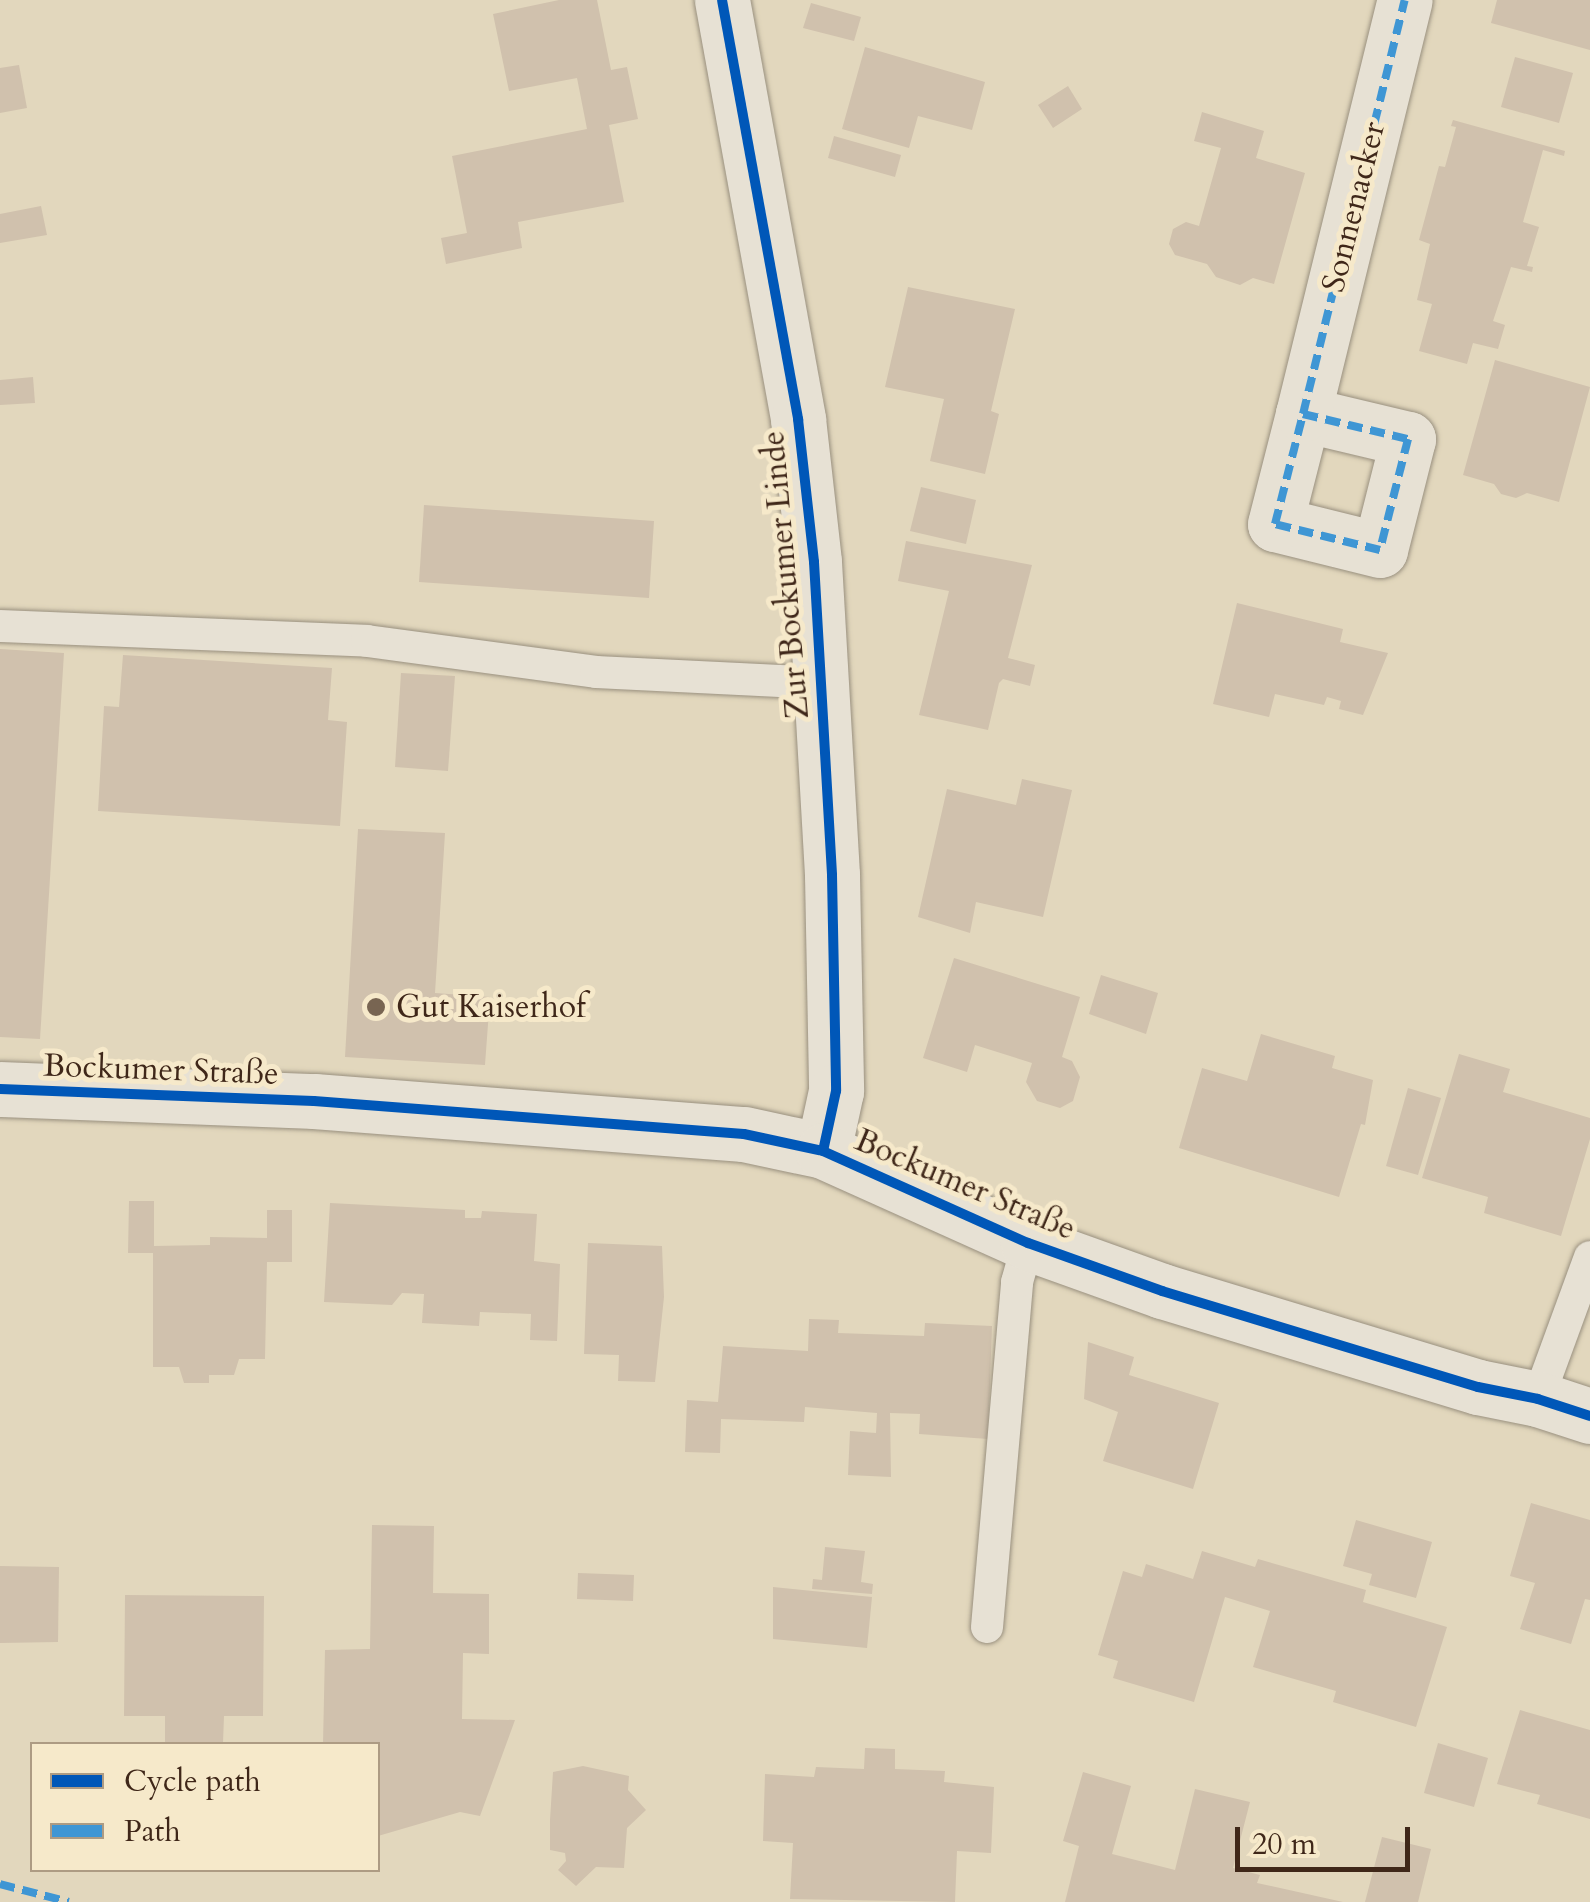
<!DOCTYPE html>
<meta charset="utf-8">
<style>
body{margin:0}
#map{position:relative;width:1590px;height:1902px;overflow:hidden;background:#e2d7bd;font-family:Cardo,serif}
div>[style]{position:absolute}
.building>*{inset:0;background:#d0c1ad}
.roads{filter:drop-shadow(0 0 2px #99907f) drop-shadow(0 0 2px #99907f)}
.lane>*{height:32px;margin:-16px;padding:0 16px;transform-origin:16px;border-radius:16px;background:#e7e1d4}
.street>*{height:55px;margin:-27.5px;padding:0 27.5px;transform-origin:27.5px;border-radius:27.5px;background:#e7e1d4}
.quiet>*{height:8px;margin-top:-4px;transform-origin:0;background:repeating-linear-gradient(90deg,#3f96d4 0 15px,transparent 0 23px)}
.cycleway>*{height:10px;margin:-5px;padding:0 5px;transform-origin:5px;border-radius:5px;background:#0057b8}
.dots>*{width:28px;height:28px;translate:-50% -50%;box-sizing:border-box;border:5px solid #f6e9ca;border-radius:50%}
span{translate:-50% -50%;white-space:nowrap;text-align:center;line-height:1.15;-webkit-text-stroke:10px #f6e9ca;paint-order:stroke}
.street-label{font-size:32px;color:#3f2719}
.poi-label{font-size:32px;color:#3f2719}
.left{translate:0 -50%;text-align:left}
.legend{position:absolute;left:30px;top:1742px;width:350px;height:130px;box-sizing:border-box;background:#f6e9ca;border:2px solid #ad9b83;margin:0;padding:12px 18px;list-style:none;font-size:30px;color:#3f2719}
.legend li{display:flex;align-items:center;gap:20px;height:50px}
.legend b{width:50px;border:2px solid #ad9b83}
.scale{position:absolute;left:1235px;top:1827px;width:175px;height:45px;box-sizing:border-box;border:5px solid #3f2719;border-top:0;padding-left:12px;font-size:30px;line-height:35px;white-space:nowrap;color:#3f2719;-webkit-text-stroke:8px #f6e9ca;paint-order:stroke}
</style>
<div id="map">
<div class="building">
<div style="clip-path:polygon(559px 0,597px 0,611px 70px,627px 67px,638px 119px,609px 125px,624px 202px,518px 222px,522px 248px,446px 264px,441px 238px,467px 233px,452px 156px,587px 129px,577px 78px,509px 91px,493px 14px)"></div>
<div style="clip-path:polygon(1497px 0,1590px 0,1590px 50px,1491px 23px)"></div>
<div style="clip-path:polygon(811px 3px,861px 17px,854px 41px,803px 28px)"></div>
<div style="clip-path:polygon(865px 47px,985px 82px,972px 130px,918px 116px,909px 148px,842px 129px)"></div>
<div style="clip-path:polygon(1515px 57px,1573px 73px,1559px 123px,1501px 107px)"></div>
<div style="clip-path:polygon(19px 65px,27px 108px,0 113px,0 68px)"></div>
<div style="clip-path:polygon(1068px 86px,1082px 109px,1053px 128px,1038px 105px)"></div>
<div style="clip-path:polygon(1202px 112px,1264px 131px,1256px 158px,1305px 173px,1274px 284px,1253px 278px,1240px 285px,1216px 277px,1207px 264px,1175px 255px,1169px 244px,1173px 229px,1186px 222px,1199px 226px,1221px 148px,1194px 141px)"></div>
<div style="clip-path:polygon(1453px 120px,1565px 151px,1564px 156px,1543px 150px,1523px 222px,1539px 227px,1527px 266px,1533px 267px,1532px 272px,1511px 267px,1493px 321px,1505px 325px,1498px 349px,1473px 343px,1467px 364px,1419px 351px,1432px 304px,1417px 300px,1430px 244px,1419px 240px,1439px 166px,1445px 167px,1456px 127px,1451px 126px)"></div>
<div style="clip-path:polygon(834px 136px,901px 155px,895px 177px,828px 158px)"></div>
<div style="clip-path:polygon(41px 206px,47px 235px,0 243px,0 214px)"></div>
<div style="clip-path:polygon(908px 287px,1015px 309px,991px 411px,999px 414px,985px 474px,930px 461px,944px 399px,885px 387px)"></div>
<div style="clip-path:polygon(1495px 360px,1590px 387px,1559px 502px,1527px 493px,1516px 498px,1501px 494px,1494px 484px,1463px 475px)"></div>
<div style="clip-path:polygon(33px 377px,35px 403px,0 405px,0 380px)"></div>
<div style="clip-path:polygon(921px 487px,976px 500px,966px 544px,910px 531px)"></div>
<div style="clip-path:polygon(424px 505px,654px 521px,649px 598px,419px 582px)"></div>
<div style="clip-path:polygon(906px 541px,1032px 565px,1008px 658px,1035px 665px,1030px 686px,1003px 679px,999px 683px,988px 730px,919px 715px,949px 591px,898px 581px)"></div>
<div style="clip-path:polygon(1237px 603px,1343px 629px,1340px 642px,1388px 653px,1363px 715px,1339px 709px,1341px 701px,1327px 697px,1324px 705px,1275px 694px,1269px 717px,1213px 704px)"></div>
<div style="clip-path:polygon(0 649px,64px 653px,40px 1039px,0 1037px)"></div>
<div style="clip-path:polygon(123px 655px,332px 668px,328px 720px,347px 722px,340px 826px,98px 811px,104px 706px,119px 707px)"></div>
<div style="clip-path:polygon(401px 673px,455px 676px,448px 771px,395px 767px)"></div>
<div style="clip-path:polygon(1022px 779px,1072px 790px,1043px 917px,976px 902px,970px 933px,918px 917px,947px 789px,1016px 805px)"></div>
<div style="clip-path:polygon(358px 829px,445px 833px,435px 993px,490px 997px,485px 1065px,345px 1057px)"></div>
<div style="clip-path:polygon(954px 958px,1080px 997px,1062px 1057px,1072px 1061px,1080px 1077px,1073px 1101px,1060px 1108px,1037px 1101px,1026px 1082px,1032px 1063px,975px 1045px,967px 1072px,923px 1058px)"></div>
<div style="clip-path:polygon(1101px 975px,1158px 993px,1146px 1034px,1089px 1014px)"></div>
<div style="clip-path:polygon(1261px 1034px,1335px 1056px,1332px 1068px,1373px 1080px,1365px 1125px,1361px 1124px,1339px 1197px,1179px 1148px,1202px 1068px,1247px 1081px)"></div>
<div style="clip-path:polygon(1459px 1054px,1510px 1069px,1503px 1092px,1590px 1118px,1590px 1139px,1561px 1236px,1484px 1213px,1488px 1197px,1422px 1178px)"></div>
<div style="clip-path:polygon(1408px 1088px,1441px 1098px,1418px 1175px,1386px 1166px)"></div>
<div style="clip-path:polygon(129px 1201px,154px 1201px,154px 1246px,210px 1245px,210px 1237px,267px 1238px,267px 1210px,292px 1210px,292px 1262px,267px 1262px,265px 1359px,239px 1359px,234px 1375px,209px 1375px,209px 1383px,184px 1383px,179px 1367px,153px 1367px,153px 1253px,128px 1253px)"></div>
<div style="clip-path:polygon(330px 1203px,465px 1210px,465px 1218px,481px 1218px,482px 1211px,537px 1214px,534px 1261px,560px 1264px,557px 1341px,530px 1340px,531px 1314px,480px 1312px,479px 1326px,422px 1323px,424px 1294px,402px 1293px,392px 1305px,324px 1302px)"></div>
<div style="clip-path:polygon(588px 1243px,662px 1246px,664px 1297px,655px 1382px,618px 1381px,619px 1355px,584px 1354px)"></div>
<div style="clip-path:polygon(809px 1319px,839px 1320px,838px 1333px,924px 1336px,925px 1323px,992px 1326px,988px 1439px,919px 1434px,920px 1414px,890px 1413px,891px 1477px,848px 1475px,850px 1431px,876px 1433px,877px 1413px,805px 1407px,804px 1422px,721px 1419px,720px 1453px,685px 1452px,687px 1400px,718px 1402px,723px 1346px,808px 1351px)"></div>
<div style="clip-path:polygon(1088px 1342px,1134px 1357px,1129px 1375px,1219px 1403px,1193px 1489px,1103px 1461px,1118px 1412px,1084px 1399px)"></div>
<div style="clip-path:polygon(1531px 1503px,1590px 1520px,1590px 1600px,1585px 1599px,1571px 1644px,1520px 1629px,1535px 1583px,1510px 1576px)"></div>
<div style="clip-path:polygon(1356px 1520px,1432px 1542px,1416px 1598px,1369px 1585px,1372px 1574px,1343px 1566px)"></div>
<div style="clip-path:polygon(372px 1525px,434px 1526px,433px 1593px,489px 1594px,489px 1654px,463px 1653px,462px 1719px,515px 1720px,480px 1816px,460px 1812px,378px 1836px,378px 1744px,323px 1744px,325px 1650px,370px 1649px)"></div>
<div style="clip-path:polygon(825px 1547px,865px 1551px,861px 1582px,873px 1584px,872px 1594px,812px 1589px,813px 1579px,822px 1580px)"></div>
<div style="clip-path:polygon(1202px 1551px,1255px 1567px,1258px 1559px,1366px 1590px,1363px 1602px,1447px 1627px,1416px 1727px,1333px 1702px,1336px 1691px,1253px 1667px,1270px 1611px,1225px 1597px,1194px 1702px,1113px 1678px,1118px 1661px,1098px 1655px,1123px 1571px,1142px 1577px,1146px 1564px,1193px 1579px)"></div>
<div style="clip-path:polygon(0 1566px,59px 1567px,58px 1642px,0 1643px)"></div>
<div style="clip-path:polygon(578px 1573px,634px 1575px,633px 1601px,577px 1599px)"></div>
<div style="clip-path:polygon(773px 1587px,872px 1597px,867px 1648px,773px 1639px)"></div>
<div style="clip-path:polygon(125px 1595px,264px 1596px,263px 1716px,224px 1716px,223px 1743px,165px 1742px,165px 1716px,124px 1716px)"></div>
<div style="clip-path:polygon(1520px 1710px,1590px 1730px,1590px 1819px,1537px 1804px,1540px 1795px,1497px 1784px)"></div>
<div style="clip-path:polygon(1438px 1743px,1488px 1758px,1474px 1807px,1424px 1793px)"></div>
<div style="clip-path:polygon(865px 1748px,895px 1749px,895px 1769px,945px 1771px,944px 1782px,994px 1787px,991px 1853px,957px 1851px,955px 1902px,790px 1899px,793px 1843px,763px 1841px,765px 1774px,814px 1777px,816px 1767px,864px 1769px)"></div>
<div style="clip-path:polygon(583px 1766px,629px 1776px,628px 1790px,646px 1810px,627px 1828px,624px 1868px,596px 1867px,576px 1886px,558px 1870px,566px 1861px,565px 1853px,550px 1850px,550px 1820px,553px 1772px)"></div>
<div style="clip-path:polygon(1083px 1772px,1131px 1786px,1112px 1854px,1175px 1870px,1195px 1789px,1250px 1802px,1233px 1868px,1260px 1875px,1257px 1883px,1343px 1902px,1065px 1902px,1079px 1846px,1063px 1841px)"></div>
<div style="clip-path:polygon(1382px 1837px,1431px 1849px,1418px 1902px,1365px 1902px)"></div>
</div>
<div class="roads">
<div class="lane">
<div style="left:0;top:626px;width:367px;rotate:2.3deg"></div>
<div style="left:367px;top:641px;width:231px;rotate:7.7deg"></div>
<div style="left:596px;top:672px;width:225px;rotate:2.8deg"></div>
<div style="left:1538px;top:1399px;width:151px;rotate:-69.9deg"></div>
<div style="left:987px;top:1627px;width:346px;rotate:-85deg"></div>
<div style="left:1017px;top:1282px;width:41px;rotate:-74.2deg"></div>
</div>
<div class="street">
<div style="left:722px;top:0;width:426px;rotate:79.7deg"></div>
<div style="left:798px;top:419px;width:144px;rotate:83.6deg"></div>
<div style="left:814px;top:562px;width:314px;rotate:86.7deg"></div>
<div style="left:832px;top:875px;width:216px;rotate:88.9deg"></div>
<div style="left:836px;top:1091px;width:61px;rotate:102.2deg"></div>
<div style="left:1303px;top:414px;width:108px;rotate:13.4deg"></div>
<div style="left:1408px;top:439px;width:114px;rotate:104.2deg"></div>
<div style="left:1380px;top:550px;width:108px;rotate:-166.1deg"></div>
<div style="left:1275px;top:524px;width:114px;rotate:-75.7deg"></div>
<div style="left:1303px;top:414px;width:426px;rotate:-76.2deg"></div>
<div style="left:0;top:1089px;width:314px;rotate:2.2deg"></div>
<div style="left:314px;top:1101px;width:431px;rotate:4.4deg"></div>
<div style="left:744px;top:1134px;width:81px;rotate:12.1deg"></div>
<div style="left:823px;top:1151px;width:225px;rotate:24.2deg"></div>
<div style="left:1028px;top:1243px;width:142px;rotate:19.7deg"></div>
<div style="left:1162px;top:1291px;width:330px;rotate:16.9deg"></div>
<div style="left:1478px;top:1387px;width:61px;rotate:11.3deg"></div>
<div style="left:1538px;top:1399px;width:55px;rotate:18.1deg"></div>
</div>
</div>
<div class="quiet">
<div style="left:1303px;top:414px;width:108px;rotate:13.4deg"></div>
<div style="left:1408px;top:439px;width:114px;rotate:104.2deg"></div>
<div style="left:1380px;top:550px;width:108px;rotate:-166.1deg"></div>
<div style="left:1275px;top:524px;width:114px;rotate:-75.7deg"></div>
<div style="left:1303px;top:414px;width:426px;rotate:-76.2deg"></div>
<div style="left:0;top:1884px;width:71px;rotate:14.6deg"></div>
</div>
<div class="cycleway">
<div style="left:722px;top:0;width:426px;rotate:79.7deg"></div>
<div style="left:798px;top:419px;width:144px;rotate:83.6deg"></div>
<div style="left:814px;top:562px;width:314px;rotate:86.7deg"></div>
<div style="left:832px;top:875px;width:216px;rotate:88.9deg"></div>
<div style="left:836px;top:1091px;width:61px;rotate:102.2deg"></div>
<div style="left:0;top:1089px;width:314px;rotate:2.2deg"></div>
<div style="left:314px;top:1101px;width:431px;rotate:4.4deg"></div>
<div style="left:744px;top:1134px;width:81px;rotate:12.1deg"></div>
<div style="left:823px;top:1151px;width:225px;rotate:24.2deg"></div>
<div style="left:1028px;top:1243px;width:142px;rotate:19.7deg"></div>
<div style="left:1162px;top:1291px;width:330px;rotate:16.9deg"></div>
<div style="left:1478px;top:1387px;width:61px;rotate:11.3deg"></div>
<div style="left:1538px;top:1399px;width:55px;rotate:18.1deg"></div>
</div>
<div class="dots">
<div style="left:376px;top:1007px;background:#786552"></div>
</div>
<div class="street-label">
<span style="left:1354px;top:207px;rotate:-76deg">Sonnenacker</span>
<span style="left:786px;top:575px;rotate:-95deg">Zur Bockumer Linde</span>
<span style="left:161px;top:1070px;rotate:2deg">Bockumer Straße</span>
<span style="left:965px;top:1185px;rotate:23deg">Bockumer Straße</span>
</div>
<div class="poi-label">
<span class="left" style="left:396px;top:1007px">Gut Kaiserhof</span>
</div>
<ul class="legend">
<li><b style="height:12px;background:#0057b8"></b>Cycle path</li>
<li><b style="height:12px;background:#3f96d4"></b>Path</li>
</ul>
<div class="scale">20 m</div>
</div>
